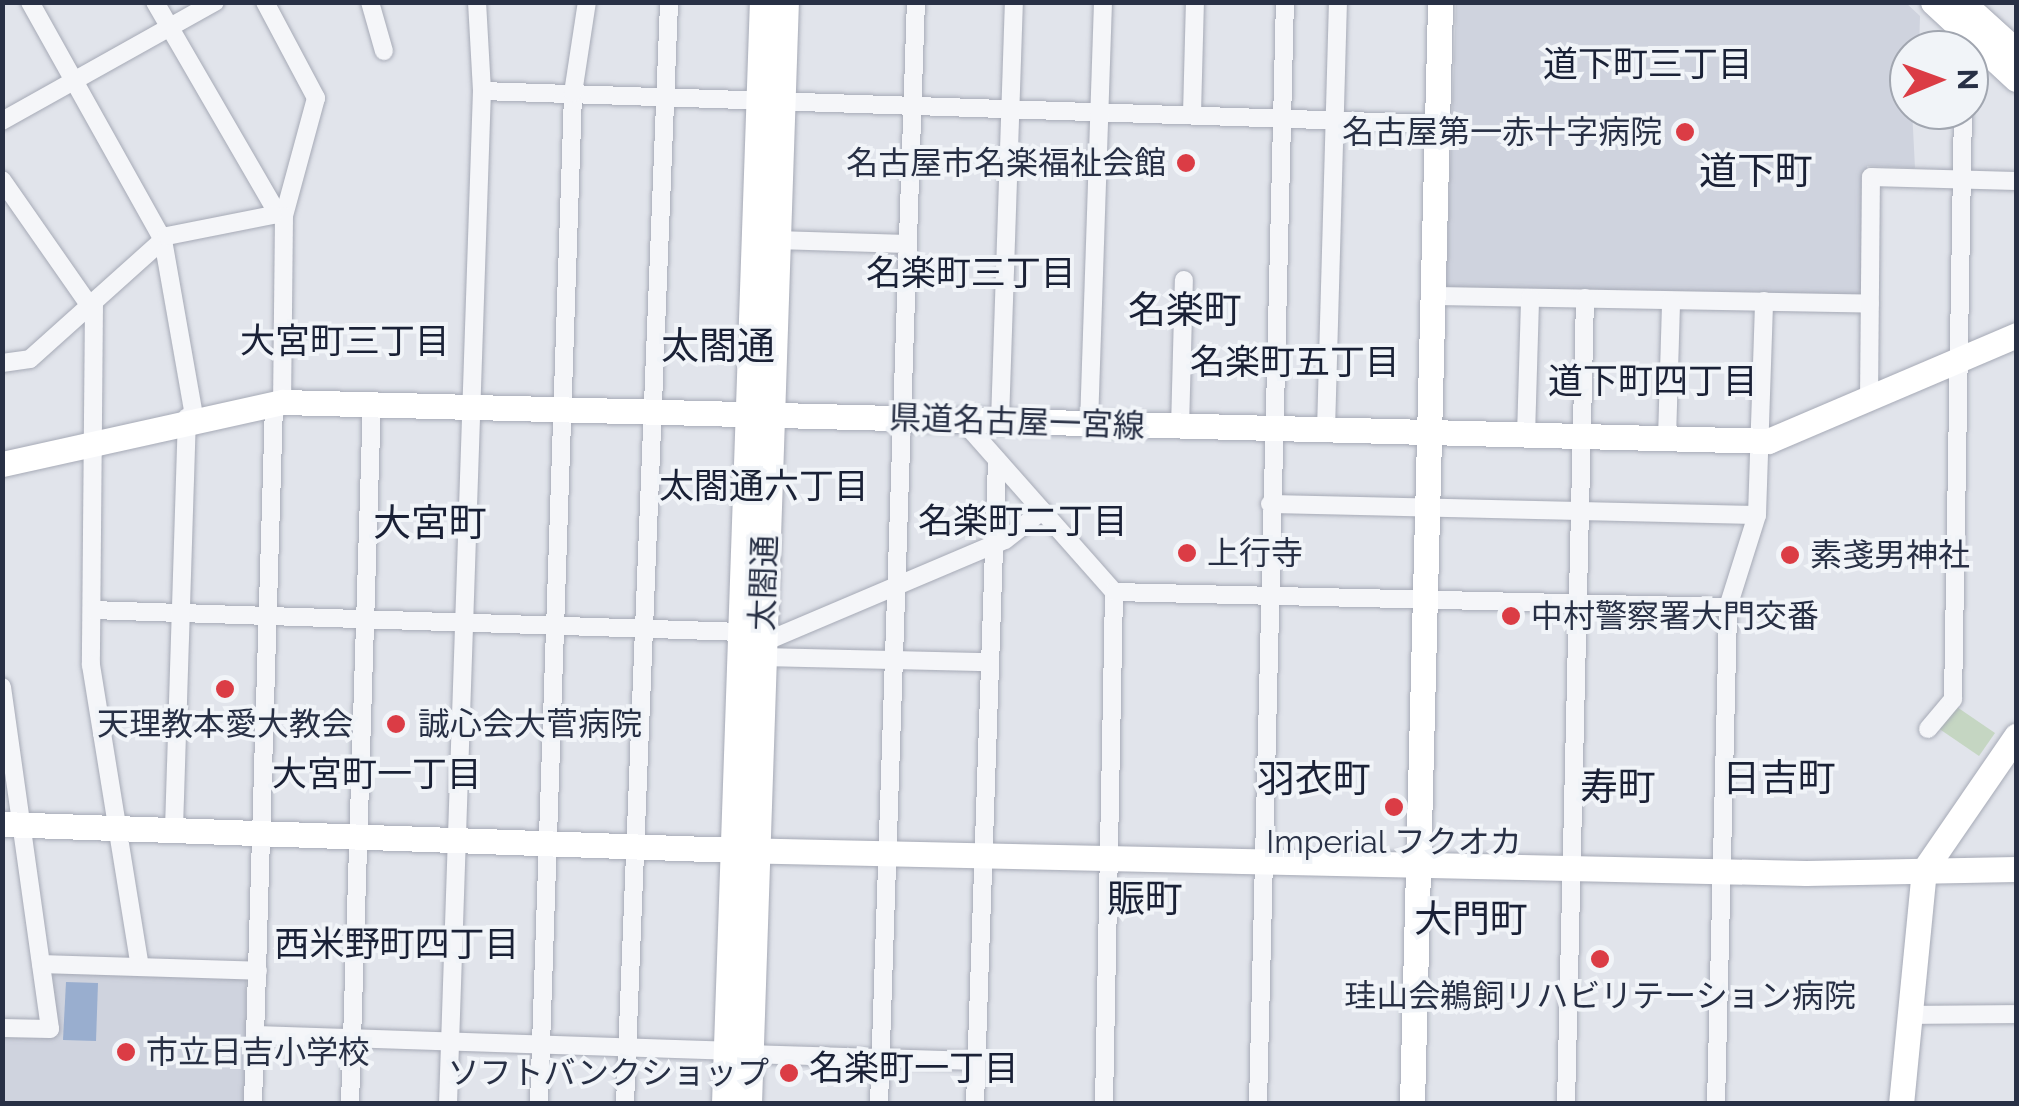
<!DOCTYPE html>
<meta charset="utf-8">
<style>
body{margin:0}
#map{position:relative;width:2019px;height:1106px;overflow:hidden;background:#e1e4eb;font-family:Raleway,"Noto Sans JP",sans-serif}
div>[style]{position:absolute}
.built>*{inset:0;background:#cfd3de}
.green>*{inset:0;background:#c5d6c2}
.water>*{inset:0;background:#99aecf}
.roads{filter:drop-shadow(0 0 2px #a6aab6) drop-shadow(0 0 2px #a6aab6)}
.street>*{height:18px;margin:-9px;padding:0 9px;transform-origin:9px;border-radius:9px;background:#f5f6f9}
.secondary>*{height:25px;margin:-12.5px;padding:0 12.5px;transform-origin:12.5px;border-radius:12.5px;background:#fff}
.primary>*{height:28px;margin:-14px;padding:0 14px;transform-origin:14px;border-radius:14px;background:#fff}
.dots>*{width:28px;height:28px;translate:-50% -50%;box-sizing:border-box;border:5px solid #f1f4f8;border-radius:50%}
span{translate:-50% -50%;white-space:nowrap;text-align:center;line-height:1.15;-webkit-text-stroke:8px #f1f4f8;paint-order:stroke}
.poi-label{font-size:32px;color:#283045}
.right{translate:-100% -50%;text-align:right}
.left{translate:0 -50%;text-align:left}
.street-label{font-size:32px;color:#283045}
.neighbourhood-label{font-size:35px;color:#1a2136}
.quarter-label{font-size:38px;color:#1a2136}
.frame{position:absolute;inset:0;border:5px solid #283045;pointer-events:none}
.north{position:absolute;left:1889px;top:30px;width:100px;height:100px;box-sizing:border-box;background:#f1f4f8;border:2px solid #a1a6b0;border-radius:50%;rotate:89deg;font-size:28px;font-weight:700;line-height:40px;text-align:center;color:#283045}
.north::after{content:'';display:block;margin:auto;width:35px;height:45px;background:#db3c45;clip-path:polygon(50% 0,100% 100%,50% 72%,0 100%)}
</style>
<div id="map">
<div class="built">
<div style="clip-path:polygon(1905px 2px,1920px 16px,1919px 50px,1909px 50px,1915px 168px,1867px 166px,1861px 296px,1446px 287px,1456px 3px)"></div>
<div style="clip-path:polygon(52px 969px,246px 976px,247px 1103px,3px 1104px,3px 1035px,58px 1036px)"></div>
</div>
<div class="green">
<div style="clip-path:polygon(1954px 705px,1995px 733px,1979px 756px,1938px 728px)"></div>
</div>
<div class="water">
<div style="clip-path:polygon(66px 982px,98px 983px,96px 1041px,63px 1040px)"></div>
</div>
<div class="roads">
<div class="street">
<div style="left:30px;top:2px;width:273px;rotate:60.8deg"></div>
<div style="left:163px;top:240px;width:178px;rotate:80deg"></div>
<div style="left:155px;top:2px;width:247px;rotate:59.9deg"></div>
<div style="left:265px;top:2px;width:109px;rotate:62deg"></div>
<div style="left:316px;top:98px;width:122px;rotate:105.2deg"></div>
<div style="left:284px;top:216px;width:186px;rotate:90.6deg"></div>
<div style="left:370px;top:2px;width:51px;rotate:74.1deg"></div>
<div style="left:482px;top:91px;width:956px;rotate:1.98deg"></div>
<div style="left:1192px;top:114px;width:112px;rotate:-88.5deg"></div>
<div style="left:2px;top:121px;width:244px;rotate:-29.2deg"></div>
<div style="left:2px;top:180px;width:154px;rotate:55.1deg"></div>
<div style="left:777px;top:240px;width:130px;rotate:1.8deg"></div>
<div style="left:1431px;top:296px;width:439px;rotate:1deg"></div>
<div style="left:94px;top:303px;width:362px;rotate:90.5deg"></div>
<div style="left:91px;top:665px;width:305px;rotate:80.8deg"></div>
<div style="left:2px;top:363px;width:28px;rotate:-8deg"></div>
<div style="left:30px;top:359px;width:184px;rotate:-41.9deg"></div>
<div style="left:167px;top:236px;width:108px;rotate:-11.2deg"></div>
<div style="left:1869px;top:400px;width:223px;rotate:-89.5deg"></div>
<div style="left:1871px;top:177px;width:145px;rotate:1.6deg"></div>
<div style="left:962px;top:420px;width:230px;rotate:48.5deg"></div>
<div style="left:1114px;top:592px;width:512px;rotate:91.12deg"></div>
<div style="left:1000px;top:421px;width:419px;rotate:-88.1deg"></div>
<div style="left:1089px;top:424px;width:422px;rotate:-88.1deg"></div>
<div style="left:1180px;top:428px;width:148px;rotate:-88.5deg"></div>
<div style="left:1326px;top:430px;width:428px;rotate:-88.4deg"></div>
<div style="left:1526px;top:436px;width:138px;rotate:-88.3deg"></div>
<div style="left:1667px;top:439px;width:138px;rotate:-88.3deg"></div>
<div style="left:1270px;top:504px;width:487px;rotate:1.3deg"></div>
<div style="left:1114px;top:592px;width:614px;rotate:1.4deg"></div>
<div style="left:92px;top:610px;width:649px;rotate:1.94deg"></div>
<div style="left:762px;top:643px;width:264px;rotate:-23deg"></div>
<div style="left:1005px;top:540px;width:47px;rotate:-38.1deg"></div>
<div style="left:762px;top:657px;width:228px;rotate:1.3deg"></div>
<div style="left:2px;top:687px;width:345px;rotate:82deg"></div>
<div style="left:50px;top:1029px;width:48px;rotate:-178.8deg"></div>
<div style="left:1928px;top:729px;width:39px;rotate:-50deg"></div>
<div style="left:1953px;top:699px;width:589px;rotate:-89.03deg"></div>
<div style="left:174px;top:829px;width:412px;rotate:-88.2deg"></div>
<div style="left:41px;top:964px;width:217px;rotate:1.8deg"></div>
<div style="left:1910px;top:1015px;width:106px;rotate:-0.5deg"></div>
<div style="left:256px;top:1035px;width:472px;rotate:1.9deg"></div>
<div style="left:750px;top:1054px;width:226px;rotate:1.8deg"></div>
<div style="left:253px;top:1104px;width:701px;rotate:-88.28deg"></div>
<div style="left:350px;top:1104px;width:703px;rotate:-88.21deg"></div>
<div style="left:448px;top:1104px;width:1014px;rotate:-88.08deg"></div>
<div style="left:482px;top:91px;width:89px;rotate:-93.2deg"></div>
<div style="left:539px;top:1104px;width:1012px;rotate:-88.07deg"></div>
<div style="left:573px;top:93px;width:92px;rotate:-81.3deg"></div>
<div style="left:625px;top:1104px;width:1103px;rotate:-87.71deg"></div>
<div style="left:879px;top:1104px;width:1103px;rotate:-88.08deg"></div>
<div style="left:975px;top:1104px;width:644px;rotate:-88.04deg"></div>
<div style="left:1258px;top:1104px;width:1102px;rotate:-88.6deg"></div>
<div style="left:1566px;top:1104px;width:806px;rotate:-88.65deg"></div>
<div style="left:1716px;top:1104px;width:497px;rotate:-88.6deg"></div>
<div style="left:1728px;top:607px;width:96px;rotate:-72.5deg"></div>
<div style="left:1757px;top:515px;width:214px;rotate:-88.1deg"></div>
</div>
<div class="secondary">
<div style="left:1933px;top:2px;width:113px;rotate:42.9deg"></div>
<div style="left:1962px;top:2px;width:73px;rotate:42.2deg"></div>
<div style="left:2px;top:464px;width:287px;rotate:-12.5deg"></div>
<div style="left:282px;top:402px;width:1487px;rotate:1.5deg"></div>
<div style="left:1768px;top:441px;width:270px;rotate:-23.1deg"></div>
<div style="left:2px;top:824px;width:732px;rotate:2.03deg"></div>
<div style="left:734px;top:850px;width:1072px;rotate:1.23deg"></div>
<div style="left:1806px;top:873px;width:210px;rotate:-1.1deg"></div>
<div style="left:1412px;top:1104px;width:1102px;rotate:-88.54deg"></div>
<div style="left:1901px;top:1104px;width:235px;rotate:-84.4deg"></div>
<div style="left:1924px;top:870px;width:163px;rotate:-55.5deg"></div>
</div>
<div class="primary">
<div style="left:726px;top:1104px;width:1103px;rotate:-88.03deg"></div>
<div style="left:748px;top:1104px;width:1103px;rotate:-88.08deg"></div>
</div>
</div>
<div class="dots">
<div style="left:1685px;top:132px;background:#db3c45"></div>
<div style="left:1186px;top:163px;background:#db3c45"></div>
<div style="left:1187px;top:553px;background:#db3c45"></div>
<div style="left:1790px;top:555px;background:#db3c45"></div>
<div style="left:1511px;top:616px;background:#db3c45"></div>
<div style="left:225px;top:689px;background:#db3c45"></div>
<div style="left:396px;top:724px;background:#db3c45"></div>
<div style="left:1394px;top:807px;background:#db3c45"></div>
<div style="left:1600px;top:959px;background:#db3c45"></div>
<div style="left:126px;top:1052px;background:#db3c45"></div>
<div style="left:789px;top:1073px;background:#db3c45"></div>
</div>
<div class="poi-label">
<span class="right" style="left:1662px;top:132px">名古屋第一赤十字病院</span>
<span class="right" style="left:1166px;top:163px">名古屋市名楽福祉会館</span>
<span class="left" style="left:1207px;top:553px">上行寺</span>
<span class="left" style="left:1810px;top:555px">素戔男神社</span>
<span class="left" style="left:1531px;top:616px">中村警察署大門交番</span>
<span style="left:225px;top:724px">天理教本愛大教会</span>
<span class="left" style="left:418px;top:724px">誠心会大菅病院</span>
<span style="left:1394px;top:842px">Imperial フクオカ</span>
<span style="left:1600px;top:996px">珪山会鵜飼リハビリテーション病院</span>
<span class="left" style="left:146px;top:1052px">市立日吉小学校</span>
<span class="right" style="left:769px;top:1073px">ソフトバンクショップ</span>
</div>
<div class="street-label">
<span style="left:1017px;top:422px;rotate:2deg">県道名古屋一宮線</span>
<span style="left:764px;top:583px;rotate:-88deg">太閤通</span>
</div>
<div class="neighbourhood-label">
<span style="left:1648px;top:64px">道下町三丁目</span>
<span style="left:971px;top:273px">名楽町三丁目</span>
<span style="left:345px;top:341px">大宮町三丁目</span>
<span style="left:1295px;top:362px">名楽町五丁目</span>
<span style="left:1653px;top:381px">道下町四丁目</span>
<span style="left:764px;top:486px">太閤通六丁目</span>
<span style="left:1023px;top:521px">名楽町二丁目</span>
<span style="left:377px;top:774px">大宮町一丁目</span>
<span style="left:397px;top:944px">西米野町四丁目</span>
<span style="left:914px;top:1068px">名楽町一丁目</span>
</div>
<div class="quarter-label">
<span style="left:1756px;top:171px">道下町</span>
<span style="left:1185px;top:310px">名楽町</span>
<span style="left:718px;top:346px">太閤通</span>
<span style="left:430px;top:523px">大宮町</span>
<span style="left:1779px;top:778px">日吉町</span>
<span style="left:1314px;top:779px">羽衣町</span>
<span style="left:1618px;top:787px">寿町</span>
<span style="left:1145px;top:899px">賑町</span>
<span style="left:1471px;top:919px">大門町</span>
</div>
<div class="frame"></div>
<div class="north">N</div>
</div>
